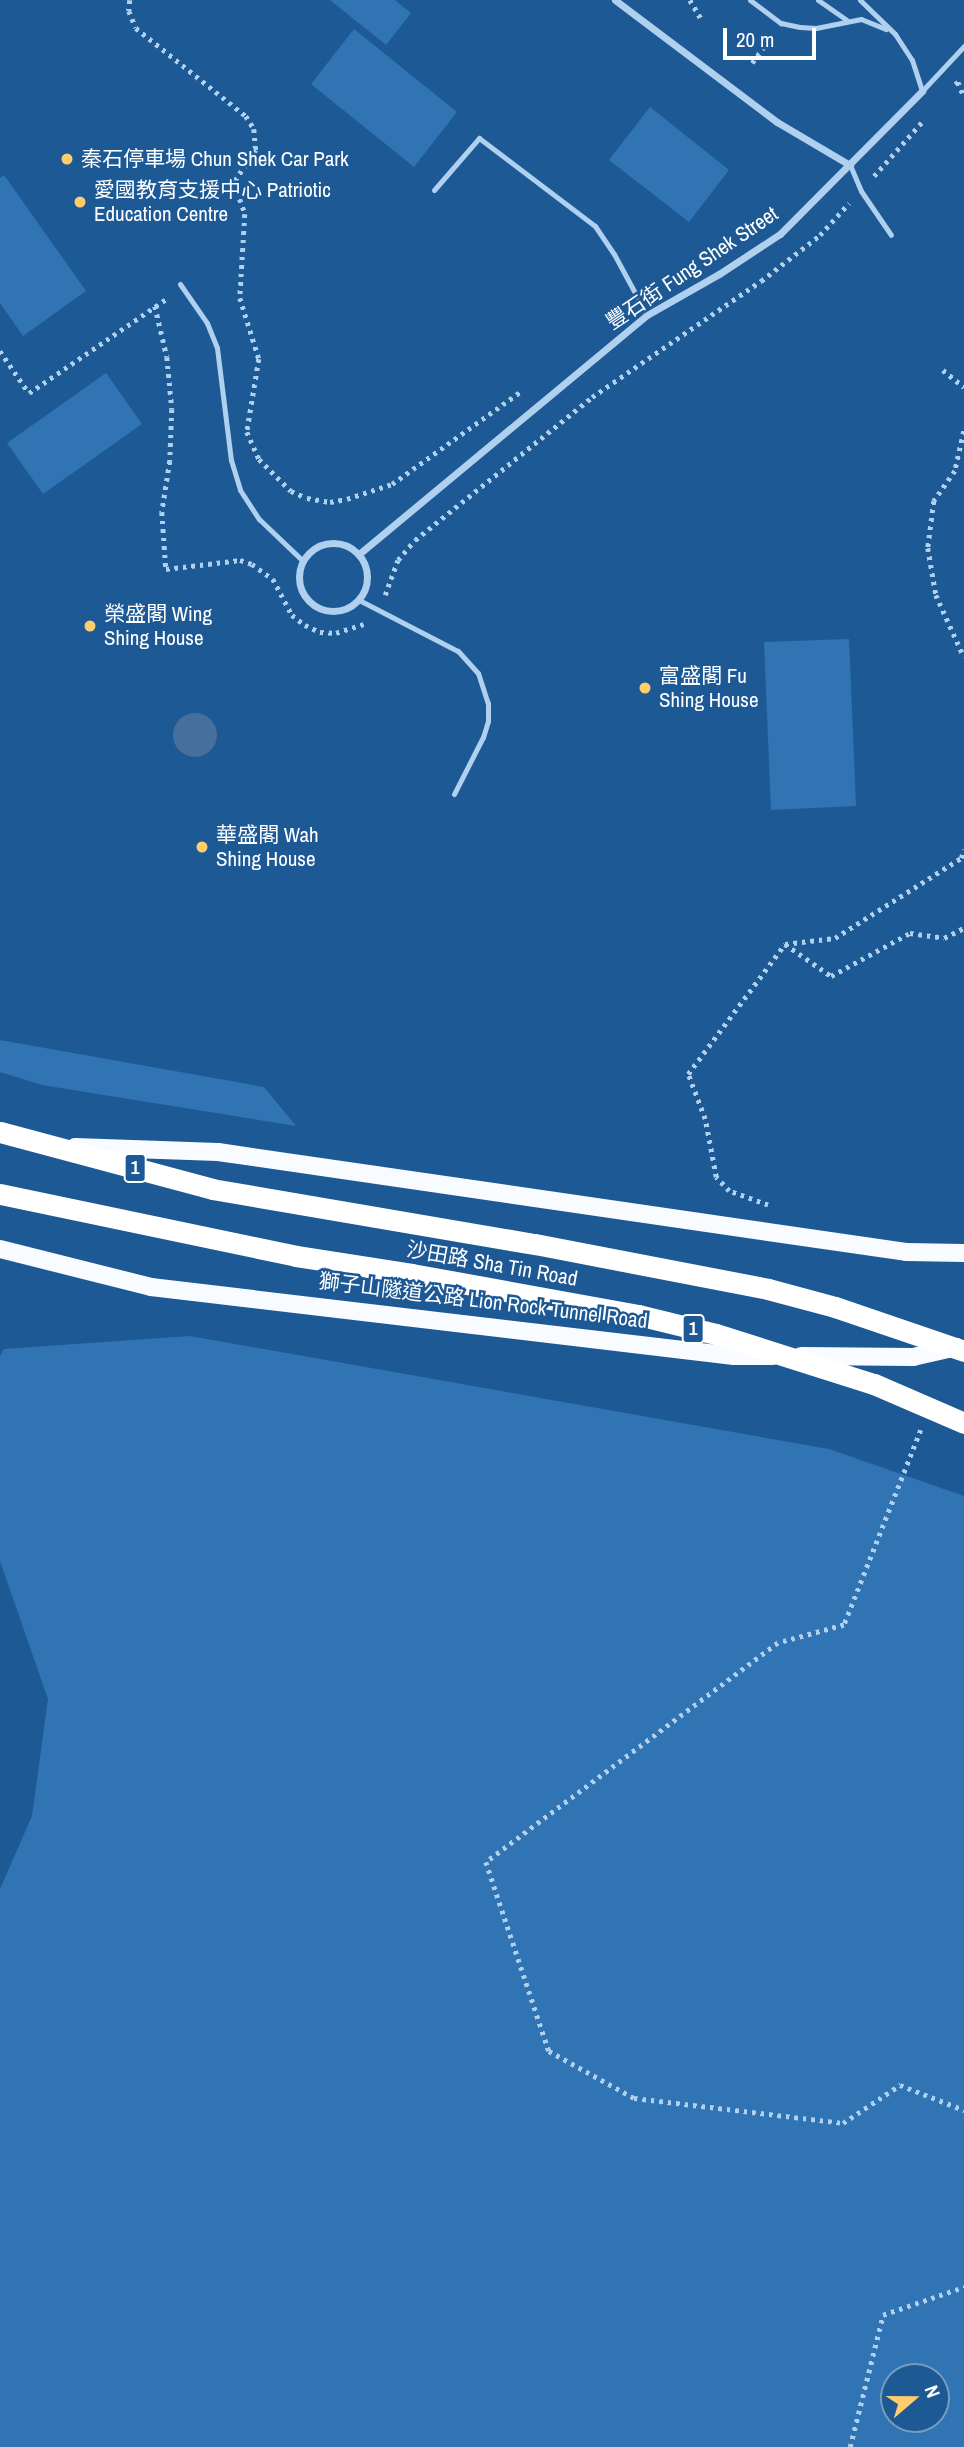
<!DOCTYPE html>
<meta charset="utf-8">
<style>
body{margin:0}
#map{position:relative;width:964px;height:2447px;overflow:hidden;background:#1d5995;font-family:"Archivo Narrow","Noto Sans TC",sans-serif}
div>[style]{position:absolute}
.green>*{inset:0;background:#3174b3}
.water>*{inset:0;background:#46709b}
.round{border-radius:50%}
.path>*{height:4.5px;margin-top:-2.25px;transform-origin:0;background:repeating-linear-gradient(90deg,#b0d0ef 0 3.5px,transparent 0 8.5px)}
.lane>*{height:5px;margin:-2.5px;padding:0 2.5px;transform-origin:2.5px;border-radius:2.5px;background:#b0d0ef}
.street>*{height:7px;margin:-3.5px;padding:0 3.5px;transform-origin:3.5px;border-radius:3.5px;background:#b0d0ef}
.street>.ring{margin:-3.5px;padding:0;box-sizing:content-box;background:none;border:7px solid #b0d0ef;border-radius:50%}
.primary>*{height:18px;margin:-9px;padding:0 9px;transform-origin:9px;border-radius:9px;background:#f8fbff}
.highway>*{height:21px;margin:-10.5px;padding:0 10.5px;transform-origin:10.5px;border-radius:10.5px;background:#fff}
.highway-bridge>*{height:21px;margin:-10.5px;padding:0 10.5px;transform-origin:10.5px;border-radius:10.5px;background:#fff}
.dots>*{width:19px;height:19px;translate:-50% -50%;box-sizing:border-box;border:4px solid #1d5995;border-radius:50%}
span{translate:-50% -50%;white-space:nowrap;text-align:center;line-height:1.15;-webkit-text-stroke:5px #1d5995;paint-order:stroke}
.shield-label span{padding:2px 5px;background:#1d5995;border:2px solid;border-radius:5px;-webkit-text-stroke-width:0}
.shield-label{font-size:19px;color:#fff;font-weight:700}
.poi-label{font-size:21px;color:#fff}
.left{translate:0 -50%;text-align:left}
.street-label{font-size:21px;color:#fff}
.north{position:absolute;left:880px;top:2363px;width:70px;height:70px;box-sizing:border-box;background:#1d5995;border:2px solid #779bbf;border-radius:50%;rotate:70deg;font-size:19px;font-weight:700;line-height:28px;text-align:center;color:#fff}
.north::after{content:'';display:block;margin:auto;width:24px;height:32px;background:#ffcc6e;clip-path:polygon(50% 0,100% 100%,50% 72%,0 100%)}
.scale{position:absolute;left:723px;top:28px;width:93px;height:32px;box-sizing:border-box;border:4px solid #fff;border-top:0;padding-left:9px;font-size:21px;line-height:24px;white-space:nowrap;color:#fff;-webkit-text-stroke:5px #1d5995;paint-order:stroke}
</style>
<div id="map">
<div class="green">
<div style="clip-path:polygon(330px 0,395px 0,411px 13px,386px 45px)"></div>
<div style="clip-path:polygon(354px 29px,457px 112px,414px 167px,311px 84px)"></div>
<div style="clip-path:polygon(650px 107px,729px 170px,689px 222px,609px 160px)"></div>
<div style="clip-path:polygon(4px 175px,86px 291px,23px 336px,0 303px,0 178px)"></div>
<div style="clip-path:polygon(106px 373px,142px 424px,43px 494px,7px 443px)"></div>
<div style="clip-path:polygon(849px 639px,856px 806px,771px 810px,764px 642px)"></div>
<div style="clip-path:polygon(0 1040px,264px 1087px,296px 1126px,42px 1085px,0 1072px)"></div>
<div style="clip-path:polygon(evenodd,190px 1336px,829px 1449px,964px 1496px,964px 2447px,0 2447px,0 1889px,32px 1816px,48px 1699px,0 1561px,0 1356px,4px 1349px,190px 1336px,894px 2377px,936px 2377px,936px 2419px,894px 2419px,894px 2377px)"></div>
</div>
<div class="water">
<div class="round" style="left:173px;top:713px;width:44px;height:44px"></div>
</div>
<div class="path">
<div style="left:130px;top:0;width:11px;rotate:95deg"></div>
<div style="left:129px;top:11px;width:18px;rotate:68deg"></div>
<div style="left:136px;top:28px;width:141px;rotate:38.7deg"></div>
<div style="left:246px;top:116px;width:15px;rotate:58deg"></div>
<div style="left:254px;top:129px;width:21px;rotate:85deg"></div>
<div style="left:256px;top:150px;width:40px;rotate:124deg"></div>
<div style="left:234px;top:183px;width:33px;rotate:70deg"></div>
<div style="left:245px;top:214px;width:84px;rotate:93.4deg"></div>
<div style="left:240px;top:298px;width:64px;rotate:72.7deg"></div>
<div style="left:259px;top:359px;width:74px;rotate:99.3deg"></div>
<div style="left:247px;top:432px;width:30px;rotate:66deg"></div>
<div style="left:259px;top:459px;width:45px;rotate:45deg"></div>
<div style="left:291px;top:491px;width:17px;rotate:24deg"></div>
<div style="left:307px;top:498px;width:23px;rotate:10deg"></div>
<div style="left:330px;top:502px;width:17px;rotate:-10deg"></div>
<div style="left:347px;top:499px;width:47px;rotate:-18.4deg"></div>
<div style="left:392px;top:484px;width:158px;rotate:-35.7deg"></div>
<div style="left:690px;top:0;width:21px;rotate:59deg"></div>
<div style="left:752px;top:63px;width:31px;rotate:-54deg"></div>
<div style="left:955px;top:84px;width:4px;rotate:-34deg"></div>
<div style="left:958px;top:82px;width:16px;rotate:68deg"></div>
<div style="left:874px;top:176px;width:72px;rotate:-48.4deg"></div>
<div style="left:155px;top:306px;width:52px;rotate:76.8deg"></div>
<div style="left:167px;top:357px;width:52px;rotate:84.5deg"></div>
<div style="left:172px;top:409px;width:52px;rotate:92.2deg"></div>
<div style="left:170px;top:461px;width:52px;rotate:98.9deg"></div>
<div style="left:162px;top:512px;width:57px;rotate:86deg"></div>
<div style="left:166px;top:569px;width:75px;rotate:-6.9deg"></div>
<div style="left:240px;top:560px;width:13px;rotate:18deg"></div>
<div style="left:252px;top:564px;width:26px;rotate:36deg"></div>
<div style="left:273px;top:579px;width:41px;rotate:62.2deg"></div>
<div style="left:292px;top:615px;width:16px;rotate:38deg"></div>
<div style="left:305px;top:625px;width:17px;rotate:25deg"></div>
<div style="left:320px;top:632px;width:16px;rotate:4deg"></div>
<div style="left:336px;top:633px;width:29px;rotate:-18deg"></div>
<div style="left:608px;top:320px;width:23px;rotate:-49deg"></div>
<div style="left:0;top:351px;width:51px;rotate:55.4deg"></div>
<div style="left:29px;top:393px;width:168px;rotate:-34.4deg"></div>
<div style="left:943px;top:370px;width:27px;rotate:39deg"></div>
<div style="left:964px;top:431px;width:41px;rotate:102.7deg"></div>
<div style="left:955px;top:471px;width:37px;rotate:125deg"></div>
<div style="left:934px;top:501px;width:47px;rotate:97.3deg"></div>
<div style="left:928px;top:548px;width:48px;rotate:80.3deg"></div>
<div style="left:936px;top:595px;width:68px;rotate:65.7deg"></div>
<div style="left:385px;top:595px;width:37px;rotate:-70deg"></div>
<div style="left:398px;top:560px;width:26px;rotate:-50deg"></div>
<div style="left:415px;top:540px;width:228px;rotate:-38.9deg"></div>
<div style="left:592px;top:397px;width:205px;rotate:-34.5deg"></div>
<div style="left:761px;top:281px;width:75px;rotate:-37.9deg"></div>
<div style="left:820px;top:235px;width:43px;rotate:-47.8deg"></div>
<div style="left:785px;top:944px;width:56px;rotate:34.8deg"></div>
<div style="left:831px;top:976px;width:90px;rotate:-28.6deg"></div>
<div style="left:910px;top:933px;width:34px;rotate:8deg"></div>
<div style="left:944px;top:938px;width:22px;rotate:-27deg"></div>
<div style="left:768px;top:1205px;width:41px;rotate:-160.3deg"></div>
<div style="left:729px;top:1191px;width:19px;rotate:-133deg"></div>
<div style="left:716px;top:1177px;width:59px;rotate:-100.7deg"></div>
<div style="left:705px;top:1119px;width:48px;rotate:-110.7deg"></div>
<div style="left:688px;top:1074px;width:162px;rotate:-53.3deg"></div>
<div style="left:785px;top:944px;width:50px;rotate:-6.8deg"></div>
<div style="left:835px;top:938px;width:149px;rotate:-32.4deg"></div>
<div style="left:961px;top:858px;width:9px;rotate:-69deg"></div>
<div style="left:921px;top:1430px;width:210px;rotate:111.5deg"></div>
<div style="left:844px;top:1625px;width:68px;rotate:164.7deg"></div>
<div style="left:778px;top:1643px;width:365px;rotate:143.1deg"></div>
<div style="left:486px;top:1862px;width:199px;rotate:71.6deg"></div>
<div style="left:549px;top:2051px;width:97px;rotate:28.9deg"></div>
<div style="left:634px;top:2098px;width:210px;rotate:6.8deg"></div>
<div style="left:843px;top:2123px;width:69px;rotate:-33.7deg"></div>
<div style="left:900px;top:2085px;width:69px;rotate:21.3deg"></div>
<div style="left:850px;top:2447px;width:136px;rotate:-76deg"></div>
<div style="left:883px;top:2315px;width:86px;rotate:-19.1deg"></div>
</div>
<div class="lane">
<div style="left:750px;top:0;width:39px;rotate:37deg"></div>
<div style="left:781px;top:23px;width:19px;rotate:12deg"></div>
<div style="left:800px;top:27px;width:16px;rotate:4deg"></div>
<div style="left:816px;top:28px;width:46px;rotate:-11.3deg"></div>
<div style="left:861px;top:19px;width:27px;rotate:22deg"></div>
<div style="left:818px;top:0;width:35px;rotate:35deg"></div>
<div style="left:860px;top:0;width:49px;rotate:44.2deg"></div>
<div style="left:895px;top:34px;width:31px;rotate:57deg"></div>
<div style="left:912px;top:60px;width:33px;rotate:72deg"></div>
<div style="left:922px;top:91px;width:62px;rotate:-47deg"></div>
<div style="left:850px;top:165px;width:28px;rotate:67deg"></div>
<div style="left:861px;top:191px;width:53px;rotate:55.7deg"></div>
<div style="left:434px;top:190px;width:69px;rotate:-49.1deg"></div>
<div style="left:479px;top:138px;width:146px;rotate:37.2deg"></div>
<div style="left:595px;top:226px;width:34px;rotate:56deg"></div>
<div style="left:614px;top:254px;width:69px;rotate:61.6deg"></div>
<div style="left:180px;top:284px;width:47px;rotate:55.3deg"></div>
<div style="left:207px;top:323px;width:27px;rotate:68deg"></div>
<div style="left:217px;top:348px;width:113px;rotate:82.9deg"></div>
<div style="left:231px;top:460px;width:31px;rotate:73deg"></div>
<div style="left:240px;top:490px;width:35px;rotate:57deg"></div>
<div style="left:259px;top:519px;width:61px;rotate:43.7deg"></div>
<div style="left:359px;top:600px;width:111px;rotate:27.3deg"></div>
<div style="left:458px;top:651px;width:30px;rotate:48deg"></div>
<div style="left:478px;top:673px;width:32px;rotate:72deg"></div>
<div style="left:488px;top:703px;width:18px;rotate:90deg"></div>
<div style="left:488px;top:721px;width:17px;rotate:107deg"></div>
<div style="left:483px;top:737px;width:64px;rotate:117deg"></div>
</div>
<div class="street">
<div style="left:615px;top:0;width:203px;rotate:37deg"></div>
<div style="left:777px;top:122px;width:85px;rotate:30.5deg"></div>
<div class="ring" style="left:299px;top:543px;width:61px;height:61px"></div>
<div style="left:359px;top:554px;width:374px;rotate:-39.7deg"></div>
<div style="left:647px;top:315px;width:83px;rotate:-29.7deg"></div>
<div style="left:719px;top:274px;width:73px;rotate:-33.3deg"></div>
<div style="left:780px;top:234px;width:202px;rotate:-45.2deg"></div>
</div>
<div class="primary">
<div style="left:75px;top:1147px;width:143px;rotate:2deg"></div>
<div style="left:218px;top:1152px;width:695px;rotate:8.27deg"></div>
<div style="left:906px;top:1252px;width:58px;rotate:1deg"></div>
<div style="left:0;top:1249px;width:156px;rotate:14.1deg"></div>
<div style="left:151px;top:1287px;width:587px;rotate:6.75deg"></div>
<div style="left:734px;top:1356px;width:39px"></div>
<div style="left:801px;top:1356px;width:112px;rotate:0.5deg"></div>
<div style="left:913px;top:1357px;width:45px;rotate:-12.8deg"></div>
</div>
<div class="highway">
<div style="left:0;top:1132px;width:220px;rotate:15deg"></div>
<div style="left:212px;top:1189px;width:328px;rotate:9.7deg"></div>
<div style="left:0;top:1194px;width:302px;rotate:11.8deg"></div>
<div style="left:296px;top:1256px;width:117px;rotate:8.8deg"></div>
</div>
<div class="highway-bridge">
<div style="left:535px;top:1244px;width:237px;rotate:10.9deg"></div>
<div style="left:768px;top:1289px;width:69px;rotate:15deg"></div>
<div style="left:835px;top:1307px;width:136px;rotate:18.8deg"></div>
<div style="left:412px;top:1274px;width:230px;rotate:10.3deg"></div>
<div style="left:638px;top:1315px;width:80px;rotate:13.7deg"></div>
<div style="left:716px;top:1334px;width:166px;rotate:17.6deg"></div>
<div style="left:874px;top:1384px;width:98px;rotate:23.4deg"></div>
</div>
<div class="dots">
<div style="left:67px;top:159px;background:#ffcc6e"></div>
<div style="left:80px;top:202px;background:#ffcc6e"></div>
<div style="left:90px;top:626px;background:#ffcc6e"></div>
<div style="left:645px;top:688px;background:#ffcc6e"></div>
<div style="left:202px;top:847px;background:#ffcc6e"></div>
</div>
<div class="shield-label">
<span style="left:135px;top:1168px">1</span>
<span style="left:693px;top:1329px">1</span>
</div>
<div class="poi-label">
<span class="left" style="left:81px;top:159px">秦石停車場 Chun Shek Car Park</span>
<span class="left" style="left:94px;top:202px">愛國教育支援中心 Patriotic<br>Education Centre</span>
<span class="left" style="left:104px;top:626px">榮盛閣 Wing<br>Shing House</span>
<span class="left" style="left:659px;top:688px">富盛閣 Fu<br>Shing House</span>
<span class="left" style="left:216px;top:847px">華盛閣 Wah<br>Shing House</span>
</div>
<div class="street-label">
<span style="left:692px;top:268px;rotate:-34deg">豐石街 Fung Shek Street</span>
<span style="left:492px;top:1264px;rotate:10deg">沙田路 Sha Tin Road</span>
<span style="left:483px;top:1301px;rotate:7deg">獅子山隧道公路 Lion Rock Tunnel Road</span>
</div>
<div class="north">N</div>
<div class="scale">20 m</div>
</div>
